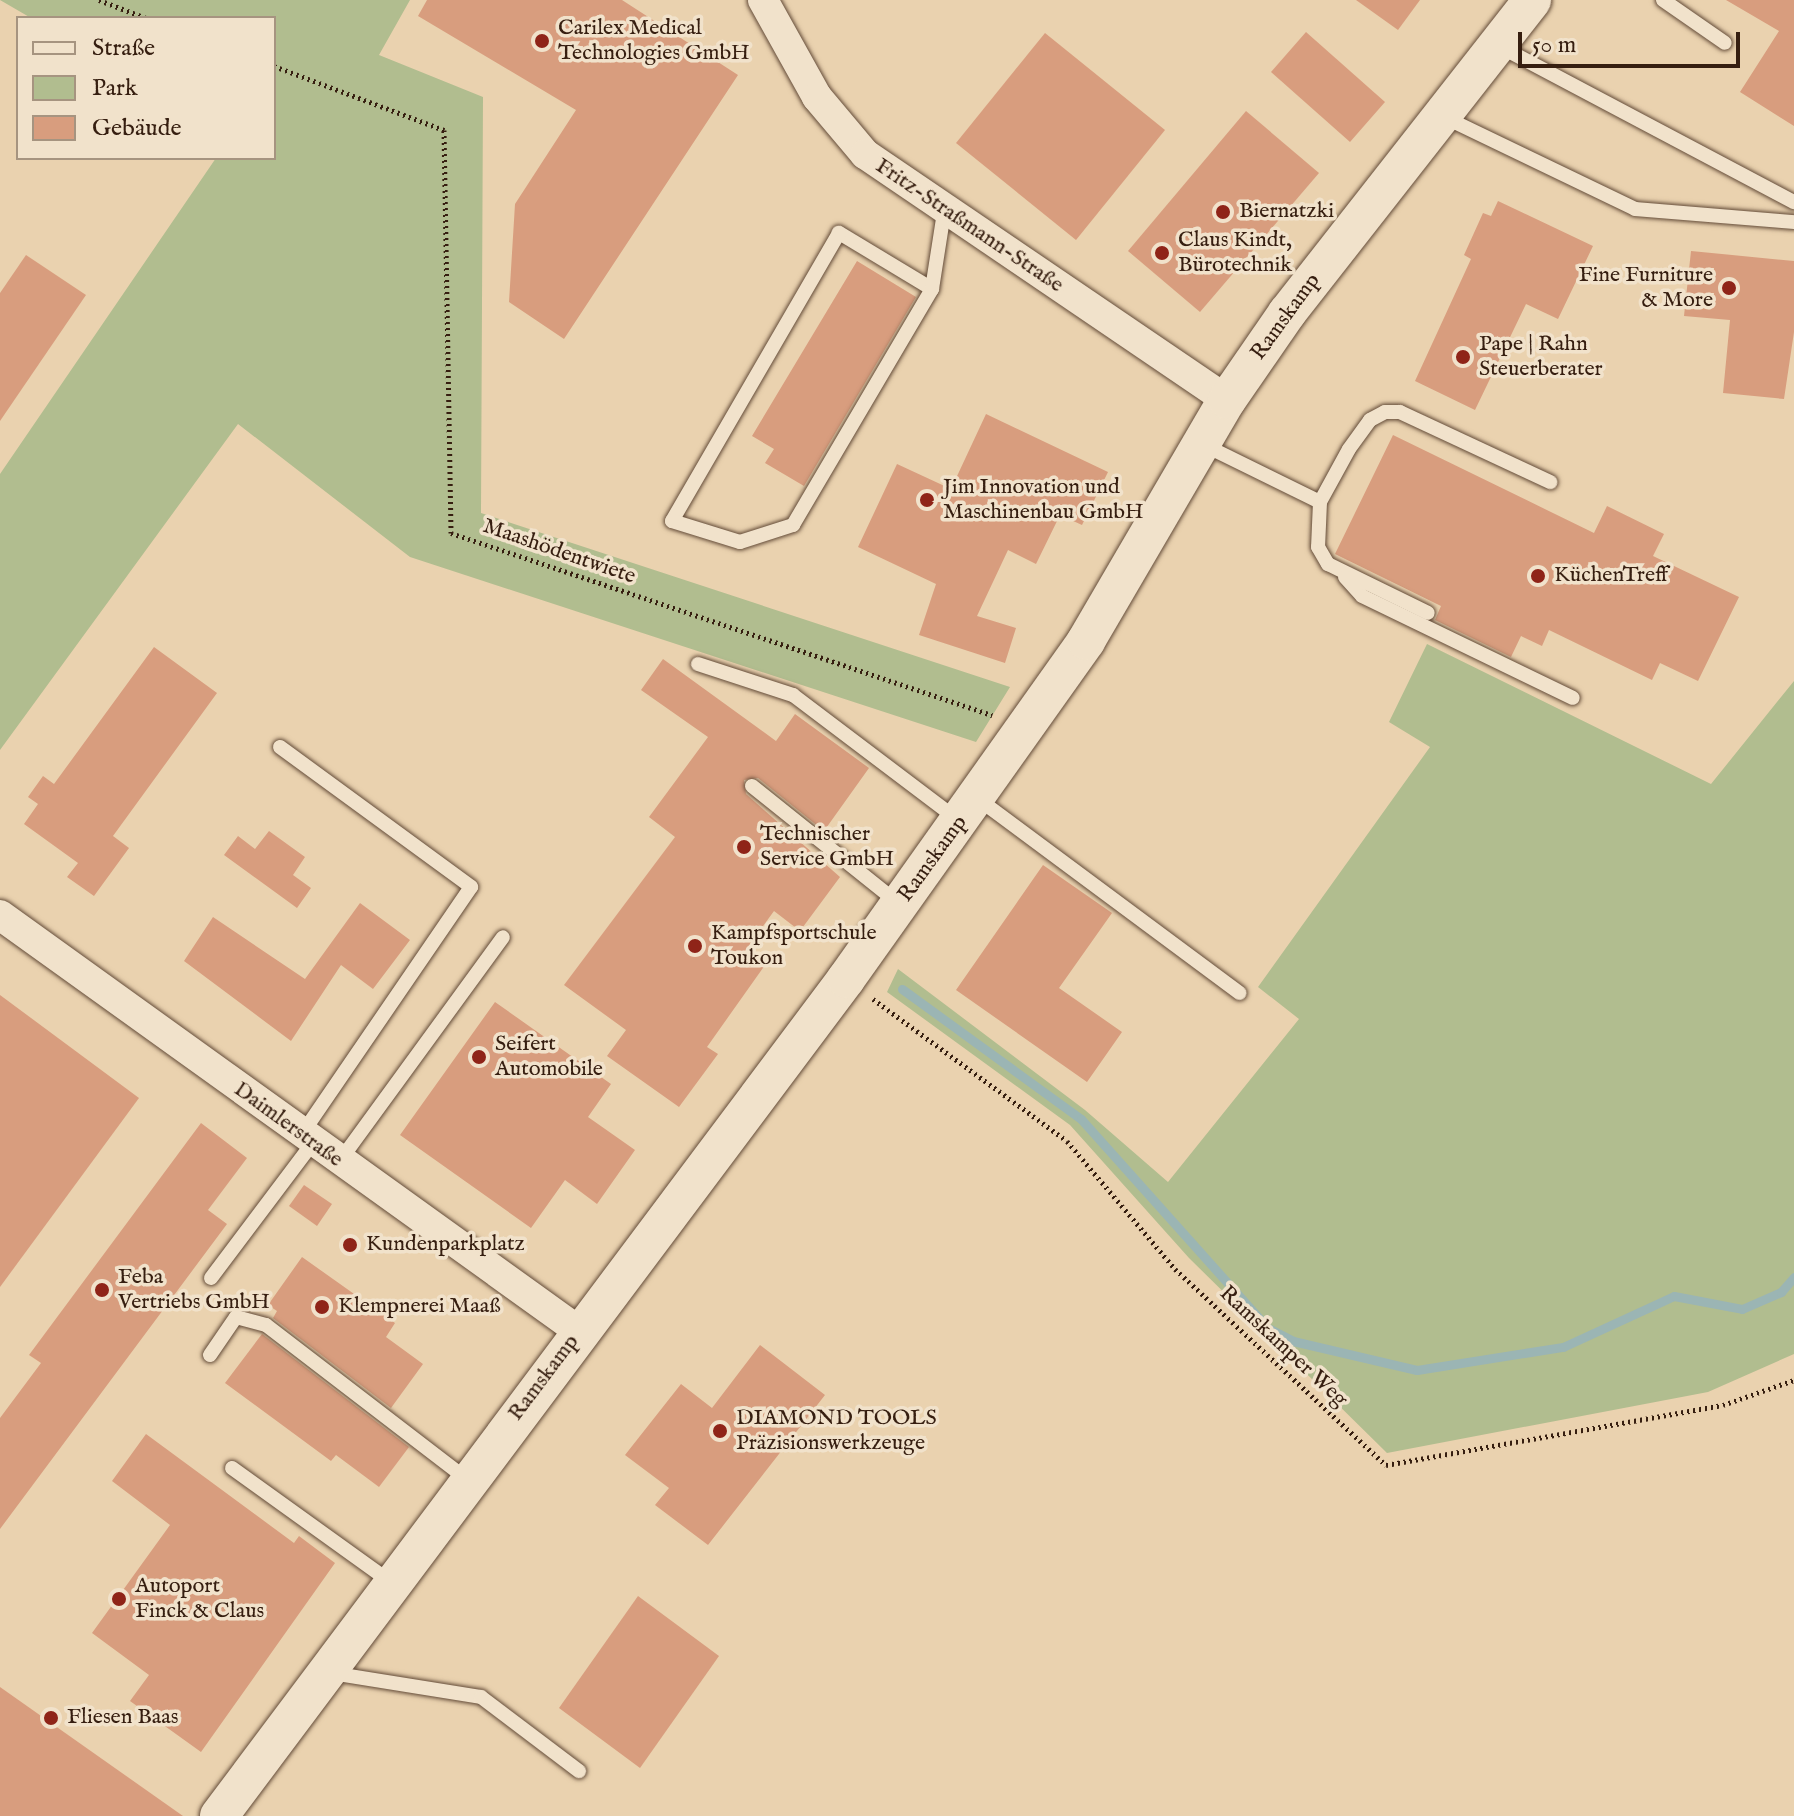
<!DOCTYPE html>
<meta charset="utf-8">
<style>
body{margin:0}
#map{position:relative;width:1794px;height:1816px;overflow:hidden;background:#ead2af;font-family:"IM FELL English",serif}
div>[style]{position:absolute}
.green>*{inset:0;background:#b1bd8f}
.stream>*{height:9px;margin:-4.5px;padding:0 4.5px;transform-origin:4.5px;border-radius:4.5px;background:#9bb5b4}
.building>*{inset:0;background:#d89d7e}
.path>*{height:5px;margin-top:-2.5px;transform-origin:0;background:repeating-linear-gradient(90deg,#361e10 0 2px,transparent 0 6px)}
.roads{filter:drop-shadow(0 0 2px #634b38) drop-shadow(0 0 2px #634b38)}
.service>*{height:14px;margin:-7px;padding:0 7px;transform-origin:7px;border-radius:7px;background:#f1e2cb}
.minor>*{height:30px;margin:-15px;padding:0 15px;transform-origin:15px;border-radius:15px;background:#f1e2cb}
.tertiary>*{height:38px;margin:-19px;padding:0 19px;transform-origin:19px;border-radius:19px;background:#f1e2cb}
.dots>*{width:22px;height:22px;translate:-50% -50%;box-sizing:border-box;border:4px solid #f1e2cb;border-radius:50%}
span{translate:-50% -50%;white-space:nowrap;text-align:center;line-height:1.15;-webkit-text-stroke:7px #f1e2cb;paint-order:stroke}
.poi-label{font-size:22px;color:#361e10}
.left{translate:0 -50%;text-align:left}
.right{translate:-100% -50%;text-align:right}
.street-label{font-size:22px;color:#361e10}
.legend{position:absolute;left:16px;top:16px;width:260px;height:144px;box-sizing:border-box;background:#f1e2cb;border:2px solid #a69480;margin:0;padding:10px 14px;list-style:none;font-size:24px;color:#361e10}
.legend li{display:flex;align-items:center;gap:16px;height:40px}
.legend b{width:40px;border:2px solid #a69480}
.scale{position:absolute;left:1518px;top:32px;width:222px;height:36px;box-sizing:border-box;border:4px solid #361e10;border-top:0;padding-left:10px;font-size:24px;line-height:28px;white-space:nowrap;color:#361e10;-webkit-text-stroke:6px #f1e2cb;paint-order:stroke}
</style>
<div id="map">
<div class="green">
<div style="clip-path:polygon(0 0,410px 0,379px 55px,483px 97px,481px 513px,1010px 687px,976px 742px,410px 557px,238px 424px,0 750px,0 474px,216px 158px,274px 158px,274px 18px,31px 18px)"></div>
<div style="clip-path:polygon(1427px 644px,1711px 784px,1794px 681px,1794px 1354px,1708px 1392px,1387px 1453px,1189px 1258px,1070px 1125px,887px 992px,898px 969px,1085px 1110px,1168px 1182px,1299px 1019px,1258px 987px,1430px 747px,1389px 722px)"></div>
</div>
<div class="stream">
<div style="left:902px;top:989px;width:221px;rotate:36deg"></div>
<div style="left:1081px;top:1119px;width:280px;rotate:48.2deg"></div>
<div style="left:1268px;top:1328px;width:28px;rotate:27deg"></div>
<div style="left:1293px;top:1341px;width:127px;rotate:13.2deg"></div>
<div style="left:1417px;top:1370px;width:148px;rotate:-9deg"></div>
<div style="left:1563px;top:1347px;width:122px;rotate:-24.7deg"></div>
<div style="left:1674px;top:1296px;width:69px;rotate:10.8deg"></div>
<div style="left:1742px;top:1309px;width:43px;rotate:-23.6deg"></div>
<div style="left:1781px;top:1292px;width:20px;rotate:-49deg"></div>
</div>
<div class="building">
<div style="clip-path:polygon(427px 0,622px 0,738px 75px,564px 339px,509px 302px,515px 204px,576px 110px,418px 16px)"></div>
<div style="clip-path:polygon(1356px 0,1420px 0,1398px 30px)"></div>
<div style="clip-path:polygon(1726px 0,1794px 0,1794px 126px,1740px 92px,1779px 31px)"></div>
<div style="clip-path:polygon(1306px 32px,1385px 102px,1350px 142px,1271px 72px)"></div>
<div style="clip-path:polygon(1045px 33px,1165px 130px,1076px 240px,956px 143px)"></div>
<div style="clip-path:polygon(1246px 111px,1319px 173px,1200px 312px,1128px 251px)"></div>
<div style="clip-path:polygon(1498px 201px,1593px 246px,1558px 319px,1526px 304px,1475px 410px,1415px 381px,1471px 259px,1464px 255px,1483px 213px,1491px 216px)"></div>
<div style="clip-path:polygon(1691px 251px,1794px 261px,1794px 332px,1784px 399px,1723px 393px,1730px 320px,1684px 316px)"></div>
<div style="clip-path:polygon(26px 255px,86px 295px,0 421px,0 293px)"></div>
<div style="clip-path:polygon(857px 261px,916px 297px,804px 486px,765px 463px,774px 449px,752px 436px)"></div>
<div style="clip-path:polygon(986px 414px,1108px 472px,1082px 525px,1060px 515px,1036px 564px,1008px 550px,977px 616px,1016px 628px,1005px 663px,919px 635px,936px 584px,858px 547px,897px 464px,951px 489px)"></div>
<div style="clip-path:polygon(1393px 435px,1594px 533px,1607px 506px,1664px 534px,1653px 556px,1739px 597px,1698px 681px,1660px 663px,1652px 680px,1549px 630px,1542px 646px,1521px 636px,1511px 657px,1435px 620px,1441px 606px,1335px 554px)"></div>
<div style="clip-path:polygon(154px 647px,217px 693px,113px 836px,129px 848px,94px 896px,67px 877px,78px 863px,24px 824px,38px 804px,28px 797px,43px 776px,54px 784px)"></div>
<div style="clip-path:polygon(663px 659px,776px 741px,795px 714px,869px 768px,824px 831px,758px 778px,744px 780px,746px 794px,840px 877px,800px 931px,774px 911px,745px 951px,765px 965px,707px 1047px,718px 1054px,679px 1107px,607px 1056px,626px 1030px,564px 985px,675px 837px,649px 817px,708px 737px,641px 690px)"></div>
<div style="clip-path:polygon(269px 831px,305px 857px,293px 875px,311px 888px,297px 908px,224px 855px,238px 836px,255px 849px)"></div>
<div style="clip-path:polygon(1043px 865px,1112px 913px,1059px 988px,1122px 1032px,1087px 1082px,956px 990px)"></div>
<div style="clip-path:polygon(360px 903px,410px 940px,373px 989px,341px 965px,291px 1041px,184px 961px,213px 917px,305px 979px)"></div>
<div style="clip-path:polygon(0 995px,139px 1098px,0 1287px)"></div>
<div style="clip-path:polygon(495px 1002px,611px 1084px,588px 1117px,635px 1150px,597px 1204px,565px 1180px,531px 1228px,400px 1135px)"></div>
<div style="clip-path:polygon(201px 1123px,247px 1158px,208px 1210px,227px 1224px,0 1529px,0 1418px,41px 1363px,29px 1355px)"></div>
<div style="clip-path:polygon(304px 1185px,332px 1204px,317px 1226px,289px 1206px)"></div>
<div style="clip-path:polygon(302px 1257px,395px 1323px,386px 1337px,423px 1364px,391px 1408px,273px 1318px,277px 1311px,268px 1305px)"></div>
<div style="clip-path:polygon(262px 1334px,409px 1447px,379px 1487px,336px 1455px,331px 1461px,225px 1383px)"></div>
<div style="clip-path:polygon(760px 1345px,825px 1395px,708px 1545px,655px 1505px,669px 1488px,625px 1455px,681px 1384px,712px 1408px)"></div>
<div style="clip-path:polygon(146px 1434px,294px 1543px,299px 1536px,335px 1563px,201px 1752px,130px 1701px,149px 1675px,92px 1633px,170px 1525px,112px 1481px)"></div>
<div style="clip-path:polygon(638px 1596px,719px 1656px,640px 1768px,559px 1708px)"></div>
<div style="clip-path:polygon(0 1687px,183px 1816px,0 1816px)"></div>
</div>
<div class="path">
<div style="left:99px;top:0;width:50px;rotate:21deg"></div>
<div style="left:274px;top:66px;width:182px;rotate:20.6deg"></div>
<div style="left:444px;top:130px;width:403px;rotate:89deg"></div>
<div style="left:451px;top:533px;width:571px;rotate:18.59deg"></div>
<div style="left:873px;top:999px;width:240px;rotate:36.2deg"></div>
<div style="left:1067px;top:1141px;width:167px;rotate:49.8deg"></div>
<div style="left:1175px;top:1269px;width:288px;rotate:42.9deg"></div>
<div style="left:1386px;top:1465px;width:342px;rotate:-10.1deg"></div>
<div style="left:1723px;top:1405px;width:75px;rotate:-19.4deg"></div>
</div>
<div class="roads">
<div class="service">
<div style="left:1663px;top:0;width:75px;rotate:34.7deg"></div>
<div style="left:1499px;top:46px;width:334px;rotate:27.9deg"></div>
<div style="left:1442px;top:116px;width:214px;rotate:25.7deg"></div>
<div style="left:1635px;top:209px;width:160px;rotate:4.7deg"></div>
<div style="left:932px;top:289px;width:109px;rotate:-148.9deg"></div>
<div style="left:839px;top:233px;width:333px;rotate:120.1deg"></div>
<div style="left:672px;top:521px;width:71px;rotate:17.2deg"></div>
<div style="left:740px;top:542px;width:56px;rotate:-17.8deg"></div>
<div style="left:793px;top:525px;width:274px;rotate:-59.5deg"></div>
<div style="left:932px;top:289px;width:78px;rotate:-81.1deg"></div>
<div style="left:1202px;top:444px;width:131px;rotate:26.2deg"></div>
<div style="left:1320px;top:502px;width:45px;rotate:92.5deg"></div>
<div style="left:1318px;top:547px;width:20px;rotate:60deg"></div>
<div style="left:1328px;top:564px;width:111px;rotate:26.1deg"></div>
<div style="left:1320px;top:502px;width:60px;rotate:-61.3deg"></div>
<div style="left:1349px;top:449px;width:36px;rotate:-54deg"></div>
<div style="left:1370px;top:420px;width:17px;rotate:-28deg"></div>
<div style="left:1385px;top:412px;width:15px"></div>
<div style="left:1400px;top:412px;width:166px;rotate:25deg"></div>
<div style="left:1345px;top:577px;width:25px;rotate:48deg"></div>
<div style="left:1362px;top:596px;width:234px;rotate:25.8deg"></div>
<div style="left:698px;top:664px;width:100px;rotate:18.1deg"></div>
<div style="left:793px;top:695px;width:206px;rotate:37.1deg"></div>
<div style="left:280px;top:747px;width:237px;rotate:36.2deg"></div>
<div style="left:471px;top:887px;width:301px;rotate:124.4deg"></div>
<div style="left:752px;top:786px;width:186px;rotate:38.7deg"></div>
<div style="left:977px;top:798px;width:327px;rotate:36.6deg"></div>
<div style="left:339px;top:1162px;width:278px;rotate:-53.9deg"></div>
<div style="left:211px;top:1278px;width:168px;rotate:-53deg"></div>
<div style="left:210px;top:1355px;width:46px;rotate:-55.6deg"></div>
<div style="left:236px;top:1317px;width:31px;rotate:15deg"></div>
<div style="left:266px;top:1325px;width:255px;rotate:37.5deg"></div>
<div style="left:232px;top:1468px;width:197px;rotate:35.7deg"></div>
<div style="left:331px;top:1673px;width:152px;rotate:9.1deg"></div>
<div style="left:481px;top:1697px;width:123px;rotate:37.1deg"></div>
</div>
<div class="minor">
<div style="left:763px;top:0;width:111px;rotate:60.9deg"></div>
<div style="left:817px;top:97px;width:75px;rotate:49.9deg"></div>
<div style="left:865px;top:154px;width:438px;rotate:34.2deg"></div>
<div style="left:0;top:915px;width:713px;rotate:35.7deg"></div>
</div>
<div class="tertiary">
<div style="left:219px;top:1816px;width:1046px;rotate:-53.16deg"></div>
<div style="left:846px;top:979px;width:415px;rotate:-54.6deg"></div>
<div style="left:1086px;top:641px;width:279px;rotate:-59.7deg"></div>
<div style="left:1227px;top:400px;width:106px;rotate:-55.4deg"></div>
<div style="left:1287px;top:313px;width:397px;rotate:-51.9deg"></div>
</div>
</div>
<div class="dots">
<div style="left:542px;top:41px;background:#8f2418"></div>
<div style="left:1223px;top:212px;background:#8f2418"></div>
<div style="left:1162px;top:253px;background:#8f2418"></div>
<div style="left:1729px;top:288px;background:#8f2418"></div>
<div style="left:1463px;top:357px;background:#8f2418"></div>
<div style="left:927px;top:500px;background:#8f2418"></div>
<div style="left:1538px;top:576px;background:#8f2418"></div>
<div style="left:744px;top:847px;background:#8f2418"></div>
<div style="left:695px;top:946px;background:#8f2418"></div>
<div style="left:479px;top:1057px;background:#8f2418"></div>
<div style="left:350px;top:1245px;background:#8f2418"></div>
<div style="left:102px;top:1290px;background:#8f2418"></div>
<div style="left:322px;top:1307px;background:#8f2418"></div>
<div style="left:720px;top:1431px;background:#8f2418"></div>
<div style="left:119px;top:1599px;background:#8f2418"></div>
<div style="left:51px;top:1718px;background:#8f2418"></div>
</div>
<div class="poi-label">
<span class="left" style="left:558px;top:41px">Carilex Medical<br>Technologies GmbH</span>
<span class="left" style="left:1239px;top:212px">Biernatzki</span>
<span class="left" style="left:1178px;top:253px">Claus Kindt,<br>Bürotechnik</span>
<span class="right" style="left:1713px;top:288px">Fine Furniture<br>&amp; More</span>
<span class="left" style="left:1479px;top:357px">Pape | Rahn<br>Steuerberater</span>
<span class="left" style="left:943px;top:500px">Jim Innovation und<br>Maschinenbau GmbH</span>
<span class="left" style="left:1554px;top:576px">KüchenTreff</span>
<span class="left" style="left:760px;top:847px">Technischer<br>Service GmbH</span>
<span class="left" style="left:711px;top:946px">Kampfsportschule<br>Toukon</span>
<span class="left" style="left:495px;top:1057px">Seifert<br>Automobile</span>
<span class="left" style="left:366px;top:1245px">Kundenparkplatz</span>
<span class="left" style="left:118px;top:1290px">Feba<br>Vertriebs GmbH</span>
<span class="left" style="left:338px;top:1307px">Klempnerei Maaß</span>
<span class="left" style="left:736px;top:1431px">DIAMOND TOOLS<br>Präzisionswerkzeuge</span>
<span class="left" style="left:135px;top:1599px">Autoport<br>Finck &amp; Claus</span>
<span class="left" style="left:67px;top:1718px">Fliesen Baas</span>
</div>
<div class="street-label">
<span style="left:969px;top:226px;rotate:34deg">Fritz-Straßmann-Straße</span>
<span style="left:1286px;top:317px;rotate:-54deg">Ramskamp</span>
<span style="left:559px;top:552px;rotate:19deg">Maashödentwiete</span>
<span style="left:933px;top:859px;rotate:-54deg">Ramskamp</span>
<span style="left:288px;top:1125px;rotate:36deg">Daimlerstraße</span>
<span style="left:1283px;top:1347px;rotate:43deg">Ramskamper Weg</span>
<span style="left:544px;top:1378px;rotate:-53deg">Ramskamp</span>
</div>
<ul class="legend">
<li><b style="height:10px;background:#f1e2cb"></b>Straße</li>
<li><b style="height:22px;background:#b1bd8f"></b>Park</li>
<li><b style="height:22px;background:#d89d7e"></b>Gebäude</li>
</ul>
<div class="scale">50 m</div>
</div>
